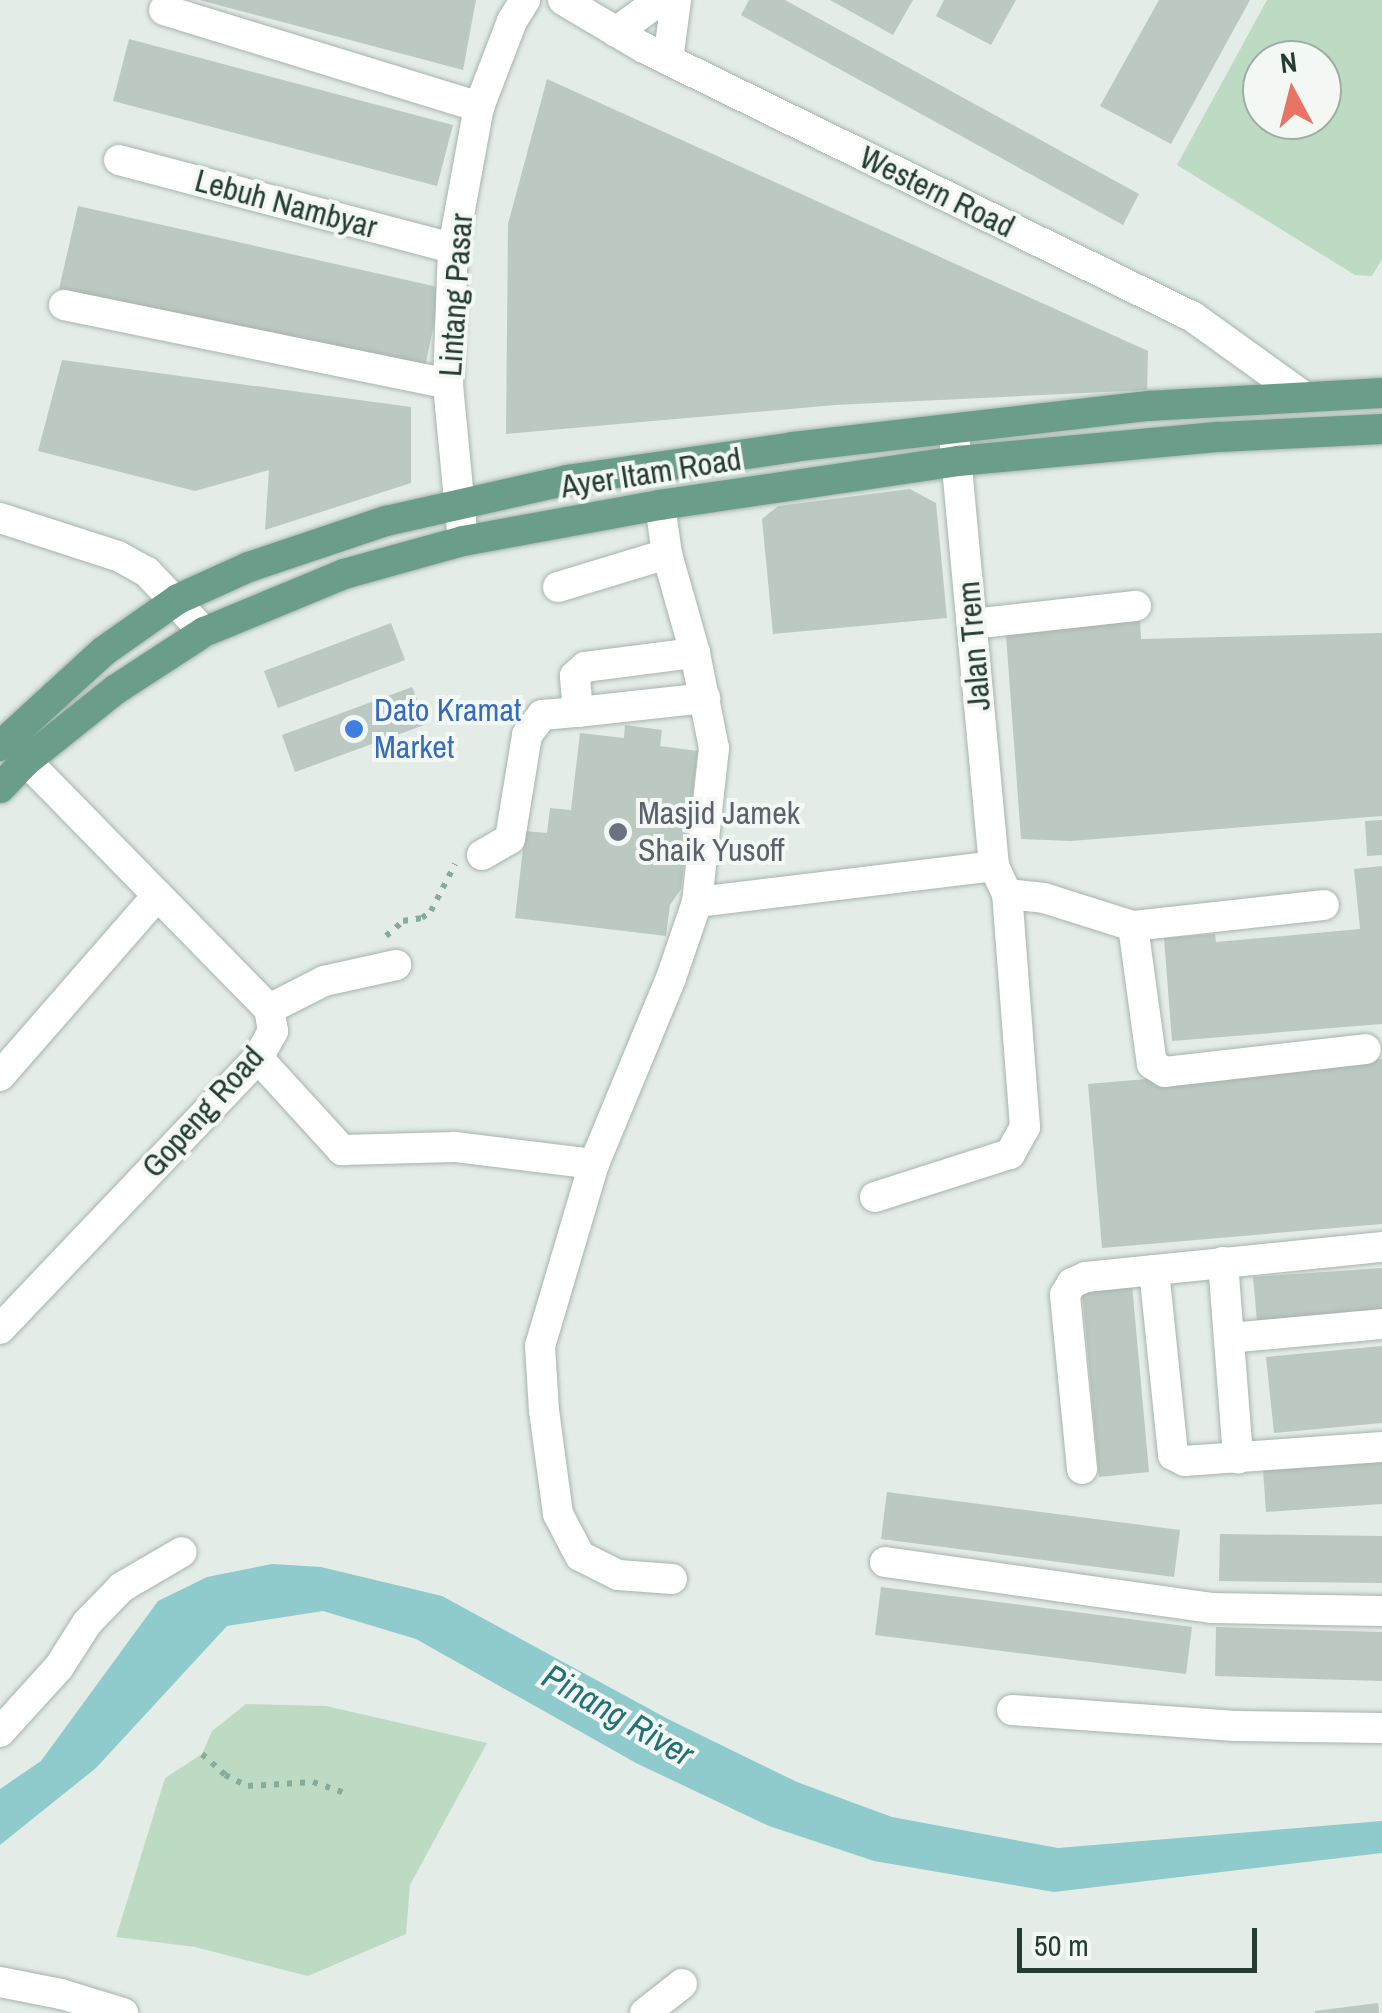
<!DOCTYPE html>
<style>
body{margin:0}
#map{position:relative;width:1382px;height:2013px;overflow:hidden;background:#e3ece7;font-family:"Archivo Narrow",sans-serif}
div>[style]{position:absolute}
.green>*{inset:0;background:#bddbc2}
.water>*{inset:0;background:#8fcbcd}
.building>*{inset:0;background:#bbc9c2}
.path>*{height:6px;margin-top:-3px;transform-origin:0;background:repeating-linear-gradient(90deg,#86ad9c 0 5px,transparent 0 13px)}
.roads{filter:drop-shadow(0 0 2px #a6b4ad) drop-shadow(0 0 2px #a6b4ad)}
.minor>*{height:30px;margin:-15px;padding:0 15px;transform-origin:15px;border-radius:15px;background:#fff}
.major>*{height:30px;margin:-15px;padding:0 15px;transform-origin:15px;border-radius:15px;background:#6b9e8a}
.dots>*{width:28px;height:28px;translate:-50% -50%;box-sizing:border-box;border:5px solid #f3f8f5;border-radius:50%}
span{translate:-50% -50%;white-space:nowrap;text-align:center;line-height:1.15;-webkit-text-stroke:8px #f3f8f5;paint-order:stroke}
.street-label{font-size:32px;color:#243c32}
.shop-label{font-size:32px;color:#366cbe}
.left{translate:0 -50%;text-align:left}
.worship-label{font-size:32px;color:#5b616d}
.water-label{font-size:35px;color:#227174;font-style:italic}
.north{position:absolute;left:1242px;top:40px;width:100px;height:100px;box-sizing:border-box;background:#f3f8f5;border:2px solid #a0ada7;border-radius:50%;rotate:353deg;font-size:28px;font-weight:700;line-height:40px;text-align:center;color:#243c32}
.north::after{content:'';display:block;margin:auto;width:35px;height:45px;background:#e87465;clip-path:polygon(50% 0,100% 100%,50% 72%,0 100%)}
.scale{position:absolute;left:1017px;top:1928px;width:240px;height:45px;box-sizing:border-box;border:5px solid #243c32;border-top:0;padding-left:12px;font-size:30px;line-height:35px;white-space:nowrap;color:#243c32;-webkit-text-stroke:8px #f3f8f5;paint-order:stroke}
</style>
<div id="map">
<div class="green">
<div style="clip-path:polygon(evenodd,1267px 0,1382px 0,1382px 259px,1372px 276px,1355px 275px,1177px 165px,1267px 0,1322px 60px,1322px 120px,1262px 120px,1262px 60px,1322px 60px)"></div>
<div style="clip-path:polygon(246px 1704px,326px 1706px,487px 1743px,410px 1885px,406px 1934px,308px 1976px,195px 1947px,116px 1937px,165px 1778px,202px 1754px,212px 1731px)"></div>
</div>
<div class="water">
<div style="clip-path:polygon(272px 1564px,321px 1567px,442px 1596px,668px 1719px,797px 1782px,892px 1817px,1058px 1848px,1382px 1821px,1382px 1853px,1054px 1892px,874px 1861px,769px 1826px,636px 1763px,416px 1639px,323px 1611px,227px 1626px,96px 1768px,0 1845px,0 1789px,41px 1761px,158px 1601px,207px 1577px)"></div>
</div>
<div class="building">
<div style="clip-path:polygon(199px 0,476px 0,463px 70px)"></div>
<div style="clip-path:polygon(749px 0,785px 0,1139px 194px,1123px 225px,741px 15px)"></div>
<div style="clip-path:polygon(830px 0,913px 0,893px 35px)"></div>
<div style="clip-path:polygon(944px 0,1016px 0,991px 45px,936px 16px)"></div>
<div style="clip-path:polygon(1159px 0,1250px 0,1171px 144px,1100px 106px)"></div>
<div style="clip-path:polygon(129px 39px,453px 125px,437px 186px,113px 101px)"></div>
<div style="clip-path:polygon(547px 79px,1148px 351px,1147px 390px,835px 405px,506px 434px,508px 224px)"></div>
<div style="clip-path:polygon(78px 206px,442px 288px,424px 371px,59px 289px)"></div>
<div style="clip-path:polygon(62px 360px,411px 407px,411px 483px,265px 530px,269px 470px,195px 491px,38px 451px)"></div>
<div style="clip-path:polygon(910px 489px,936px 503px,947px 618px,773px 634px,762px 519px,778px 506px)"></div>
<div style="clip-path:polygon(1140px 620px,1141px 639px,1382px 633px,1382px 816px,1071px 841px,1021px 839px,1006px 635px)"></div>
<div style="clip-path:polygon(391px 623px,405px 660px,278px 708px,264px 671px)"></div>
<div style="clip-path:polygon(412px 687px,427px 724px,295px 772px,282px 735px)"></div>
<div style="clip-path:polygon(625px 725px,662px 730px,660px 746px,698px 751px,681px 889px,670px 905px,666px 936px,515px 918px,525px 831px,547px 833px,550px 808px,571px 810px,580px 733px,624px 738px)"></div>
<div style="clip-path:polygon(1382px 820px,1382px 855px,1367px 856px,1365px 821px)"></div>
<div style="clip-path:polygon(1382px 866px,1382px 1024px,1172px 1041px,1164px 938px,1215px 934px,1216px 942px,1360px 929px,1354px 869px)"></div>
<div style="clip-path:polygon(1382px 1059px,1382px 1224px,1102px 1248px,1088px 1084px)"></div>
<div style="clip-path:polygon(1382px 1268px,1382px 1312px,1257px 1321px,1253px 1277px)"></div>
<div style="clip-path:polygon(1132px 1285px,1149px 1472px,1099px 1477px,1082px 1289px)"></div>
<div style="clip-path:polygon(1382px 1346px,1382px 1423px,1274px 1433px,1266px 1357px)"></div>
<div style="clip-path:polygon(1382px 1461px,1382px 1504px,1266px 1512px,1263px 1470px)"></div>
<div style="clip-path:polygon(887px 1492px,1180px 1530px,1174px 1577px,881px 1539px)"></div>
<div style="clip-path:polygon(1220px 1534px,1382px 1536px,1382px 1583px,1219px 1581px)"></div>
<div style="clip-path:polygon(881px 1587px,1192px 1627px,1186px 1674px,875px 1635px)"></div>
<div style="clip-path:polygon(1216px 1627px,1382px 1632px,1382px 1681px,1215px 1676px)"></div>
<div style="clip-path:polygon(1378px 2003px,1379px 2013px,1315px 2013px,1315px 2011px)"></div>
</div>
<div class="path">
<div style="left:386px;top:936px;width:23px;rotate:-41deg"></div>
<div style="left:403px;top:921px;width:19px;rotate:-9deg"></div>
<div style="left:422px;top:918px;width:11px;rotate:-38deg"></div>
<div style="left:431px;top:911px;width:53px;rotate:-62.9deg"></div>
<div style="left:202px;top:1754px;width:31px;rotate:42deg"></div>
<div style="left:225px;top:1775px;width:25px;rotate:26deg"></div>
<div style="left:248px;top:1786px;width:65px;rotate:-3.5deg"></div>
<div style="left:313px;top:1782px;width:31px;rotate:19deg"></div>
</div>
<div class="roads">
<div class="minor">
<div style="left:563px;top:0;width:94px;rotate:30.7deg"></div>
<div style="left:644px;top:48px;width:611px;rotate:26.1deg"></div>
<div style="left:1193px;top:317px;width:135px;rotate:35.7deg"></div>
<div style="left:164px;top:10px;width:330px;rotate:17.1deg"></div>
<div style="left:616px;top:32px;width:54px;rotate:-36deg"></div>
<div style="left:668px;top:60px;width:61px;rotate:-82.4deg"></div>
<div style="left:119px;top:160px;width:345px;rotate:14.8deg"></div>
<div style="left:64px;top:305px;width:392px;rotate:11.6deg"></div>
<div style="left:660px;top:505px;width:49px;rotate:81.9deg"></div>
<div style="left:667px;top:554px;width:103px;rotate:74.2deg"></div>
<div style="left:695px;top:653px;width:97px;rotate:78.7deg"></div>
<div style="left:714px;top:748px;width:155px;rotate:96.3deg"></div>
<div style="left:0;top:518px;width:124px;rotate:17.9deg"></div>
<div style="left:118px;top:556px;width:33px;rotate:29deg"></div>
<div style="left:147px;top:572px;width:83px;rotate:46.5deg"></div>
<div style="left:463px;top:541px;width:158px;rotate:-95.5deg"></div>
<div style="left:448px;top:384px;width:136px;rotate:-87.9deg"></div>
<div style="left:453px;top:248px;width:143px;rotate:-79.6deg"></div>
<div style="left:479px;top:107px;width:92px;rotate:-69deg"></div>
<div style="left:512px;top:21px;width:25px;rotate:-58deg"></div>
<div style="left:558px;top:587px;width:114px;rotate:-16.8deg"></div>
<div style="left:972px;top:624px;width:165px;rotate:-6.3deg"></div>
<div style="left:578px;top:712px;width:128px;rotate:-6.3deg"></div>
<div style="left:482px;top:855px;width:32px;rotate:-30deg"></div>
<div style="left:510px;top:839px;width:105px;rotate:-80.7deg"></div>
<div style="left:527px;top:735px;width:25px;rotate:-53deg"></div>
<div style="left:542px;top:715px;width:36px;rotate:-5deg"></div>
<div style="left:578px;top:712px;width:36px;rotate:-95deg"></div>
<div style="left:575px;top:676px;width:13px;rotate:-42deg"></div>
<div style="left:585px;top:667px;width:111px;rotate:-7.3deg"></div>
<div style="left:1007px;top:894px;width:37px;rotate:6deg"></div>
<div style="left:1044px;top:898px;width:93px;rotate:17.5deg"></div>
<div style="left:1133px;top:926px;width:139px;rotate:82.2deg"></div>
<div style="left:1152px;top:1064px;width:15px;rotate:32deg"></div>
<div style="left:1165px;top:1072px;width:202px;rotate:-6.5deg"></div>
<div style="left:1133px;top:926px;width:192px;rotate:-6.3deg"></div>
<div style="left:269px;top:1009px;width:62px;rotate:-27deg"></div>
<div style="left:324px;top:981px;width:74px;rotate:-12.5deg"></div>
<div style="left:258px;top:1058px;width:125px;rotate:47.6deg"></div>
<div style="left:342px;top:1150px;width:113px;rotate:-1.5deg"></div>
<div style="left:455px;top:1147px;width:140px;rotate:7deg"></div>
<div style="left:0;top:1076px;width:240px;rotate:-48.9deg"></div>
<div style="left:875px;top:1197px;width:142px;rotate:-17.7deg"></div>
<div style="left:1010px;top:1154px;width:31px;rotate:-61deg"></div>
<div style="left:1025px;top:1127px;width:234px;rotate:-94.4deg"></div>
<div style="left:1007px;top:894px;width:31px;rotate:-115deg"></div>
<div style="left:994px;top:866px;width:433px;rotate:-95.3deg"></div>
<div style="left:1223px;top:1262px;width:197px;rotate:85.6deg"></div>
<div style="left:1154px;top:1270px;width:186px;rotate:84.1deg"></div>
<div style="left:1173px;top:1455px;width:13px;rotate:27deg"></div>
<div style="left:1185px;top:1461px;width:197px;rotate:-4.1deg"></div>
<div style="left:0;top:1329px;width:374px;rotate:-46.4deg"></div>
<div style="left:258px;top:1058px;width:31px;rotate:-61deg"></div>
<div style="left:273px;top:1031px;width:22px;rotate:-100deg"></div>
<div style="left:269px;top:1009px;width:347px;rotate:-134.4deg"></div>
<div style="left:1229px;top:1338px;width:154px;rotate:-5.2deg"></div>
<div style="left:1082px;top:1469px;width:175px;rotate:-95.6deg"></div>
<div style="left:1065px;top:1295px;width:14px;rotate:-60deg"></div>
<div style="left:1072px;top:1283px;width:15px;rotate:-23deg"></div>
<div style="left:1086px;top:1277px;width:298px;rotate:-5.8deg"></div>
<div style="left:885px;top:1562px;width:331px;rotate:8deg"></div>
<div style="left:1213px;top:1608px;width:169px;rotate:1deg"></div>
<div style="left:672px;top:1579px;width:54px;rotate:-175.8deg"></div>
<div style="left:618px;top:1575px;width:42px;rotate:-153.4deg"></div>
<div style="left:580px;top:1556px;width:47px;rotate:-117.6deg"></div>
<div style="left:558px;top:1514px;width:104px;rotate:-97.7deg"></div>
<div style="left:544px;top:1411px;width:65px;rotate:-93.5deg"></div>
<div style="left:540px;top:1346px;width:190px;rotate:-73.5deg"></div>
<div style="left:594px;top:1164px;width:201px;rotate:-67.5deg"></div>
<div style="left:671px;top:978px;width:80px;rotate:-71.1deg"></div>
<div style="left:697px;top:902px;width:299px;rotate:-6.9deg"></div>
<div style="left:1012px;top:1710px;width:224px;rotate:4.1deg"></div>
<div style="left:1235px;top:1726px;width:147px;rotate:0.8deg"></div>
<div style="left:0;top:1732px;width:88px;rotate:-47.8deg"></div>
<div style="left:59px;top:1667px;width:52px;rotate:-57.5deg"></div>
<div style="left:87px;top:1623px;width:50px;rotate:-45.8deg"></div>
<div style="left:122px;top:1587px;width:69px;rotate:-30.3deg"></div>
<div style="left:0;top:1982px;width:62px;rotate:11.1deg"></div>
<div style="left:61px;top:1994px;width:65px;rotate:17deg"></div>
<div style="left:645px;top:2013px;width:47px;rotate:-38.1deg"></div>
</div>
<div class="major">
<div style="left:0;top:746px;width:141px;rotate:-42.4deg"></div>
<div style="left:104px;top:651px;width:90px;rotate:-35.1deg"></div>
<div style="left:178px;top:599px;width:78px;rotate:-24.3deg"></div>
<div style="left:249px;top:567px;width:145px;rotate:-18.6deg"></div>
<div style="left:386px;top:521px;width:187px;rotate:-12.7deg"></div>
<div style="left:568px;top:480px;width:227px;rotate:-8.3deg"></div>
<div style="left:793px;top:447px;width:358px;rotate:-6.6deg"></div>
<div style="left:1149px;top:406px;width:233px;rotate:-3.2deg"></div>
<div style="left:0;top:788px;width:37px;rotate:-46deg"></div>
<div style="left:26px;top:761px;width:114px;rotate:-38.6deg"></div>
<div style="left:115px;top:690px;width:106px;rotate:-33.1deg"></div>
<div style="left:204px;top:632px;width:152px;rotate:-22.5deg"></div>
<div style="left:344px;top:574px;width:123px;rotate:-15.5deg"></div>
<div style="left:463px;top:541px;width:200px;rotate:-10.4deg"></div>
<div style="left:660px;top:505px;width:301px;rotate:-8.4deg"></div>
<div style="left:958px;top:461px;width:262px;rotate:-5.3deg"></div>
<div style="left:1219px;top:437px;width:163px;rotate:-2.8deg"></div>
</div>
</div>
<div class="dots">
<div style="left:354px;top:729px;background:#3f7fe0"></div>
<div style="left:618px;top:832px;background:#6b7280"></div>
</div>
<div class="street-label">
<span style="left:937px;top:192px;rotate:26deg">Western Road</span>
<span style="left:286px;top:204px;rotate:15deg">Lebuh Nambyar</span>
<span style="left:456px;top:295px;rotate:-86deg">Lintang Pasar</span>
<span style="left:651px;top:473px;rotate:-9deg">Ayer Itam Road</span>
<span style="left:974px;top:646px;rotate:-95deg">Jalan Trem</span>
<span style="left:203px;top:1112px;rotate:-48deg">Gopeng Road</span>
</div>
<div class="shop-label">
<span class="left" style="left:374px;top:729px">Dato Kramat<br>Market</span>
</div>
<div class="worship-label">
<span class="left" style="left:638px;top:832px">Masjid Jamek<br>Shaik Yusoff</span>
</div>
<div class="water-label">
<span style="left:618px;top:1715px;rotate:30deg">Pinang River</span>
</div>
<div class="north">N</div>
<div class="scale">50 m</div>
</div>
